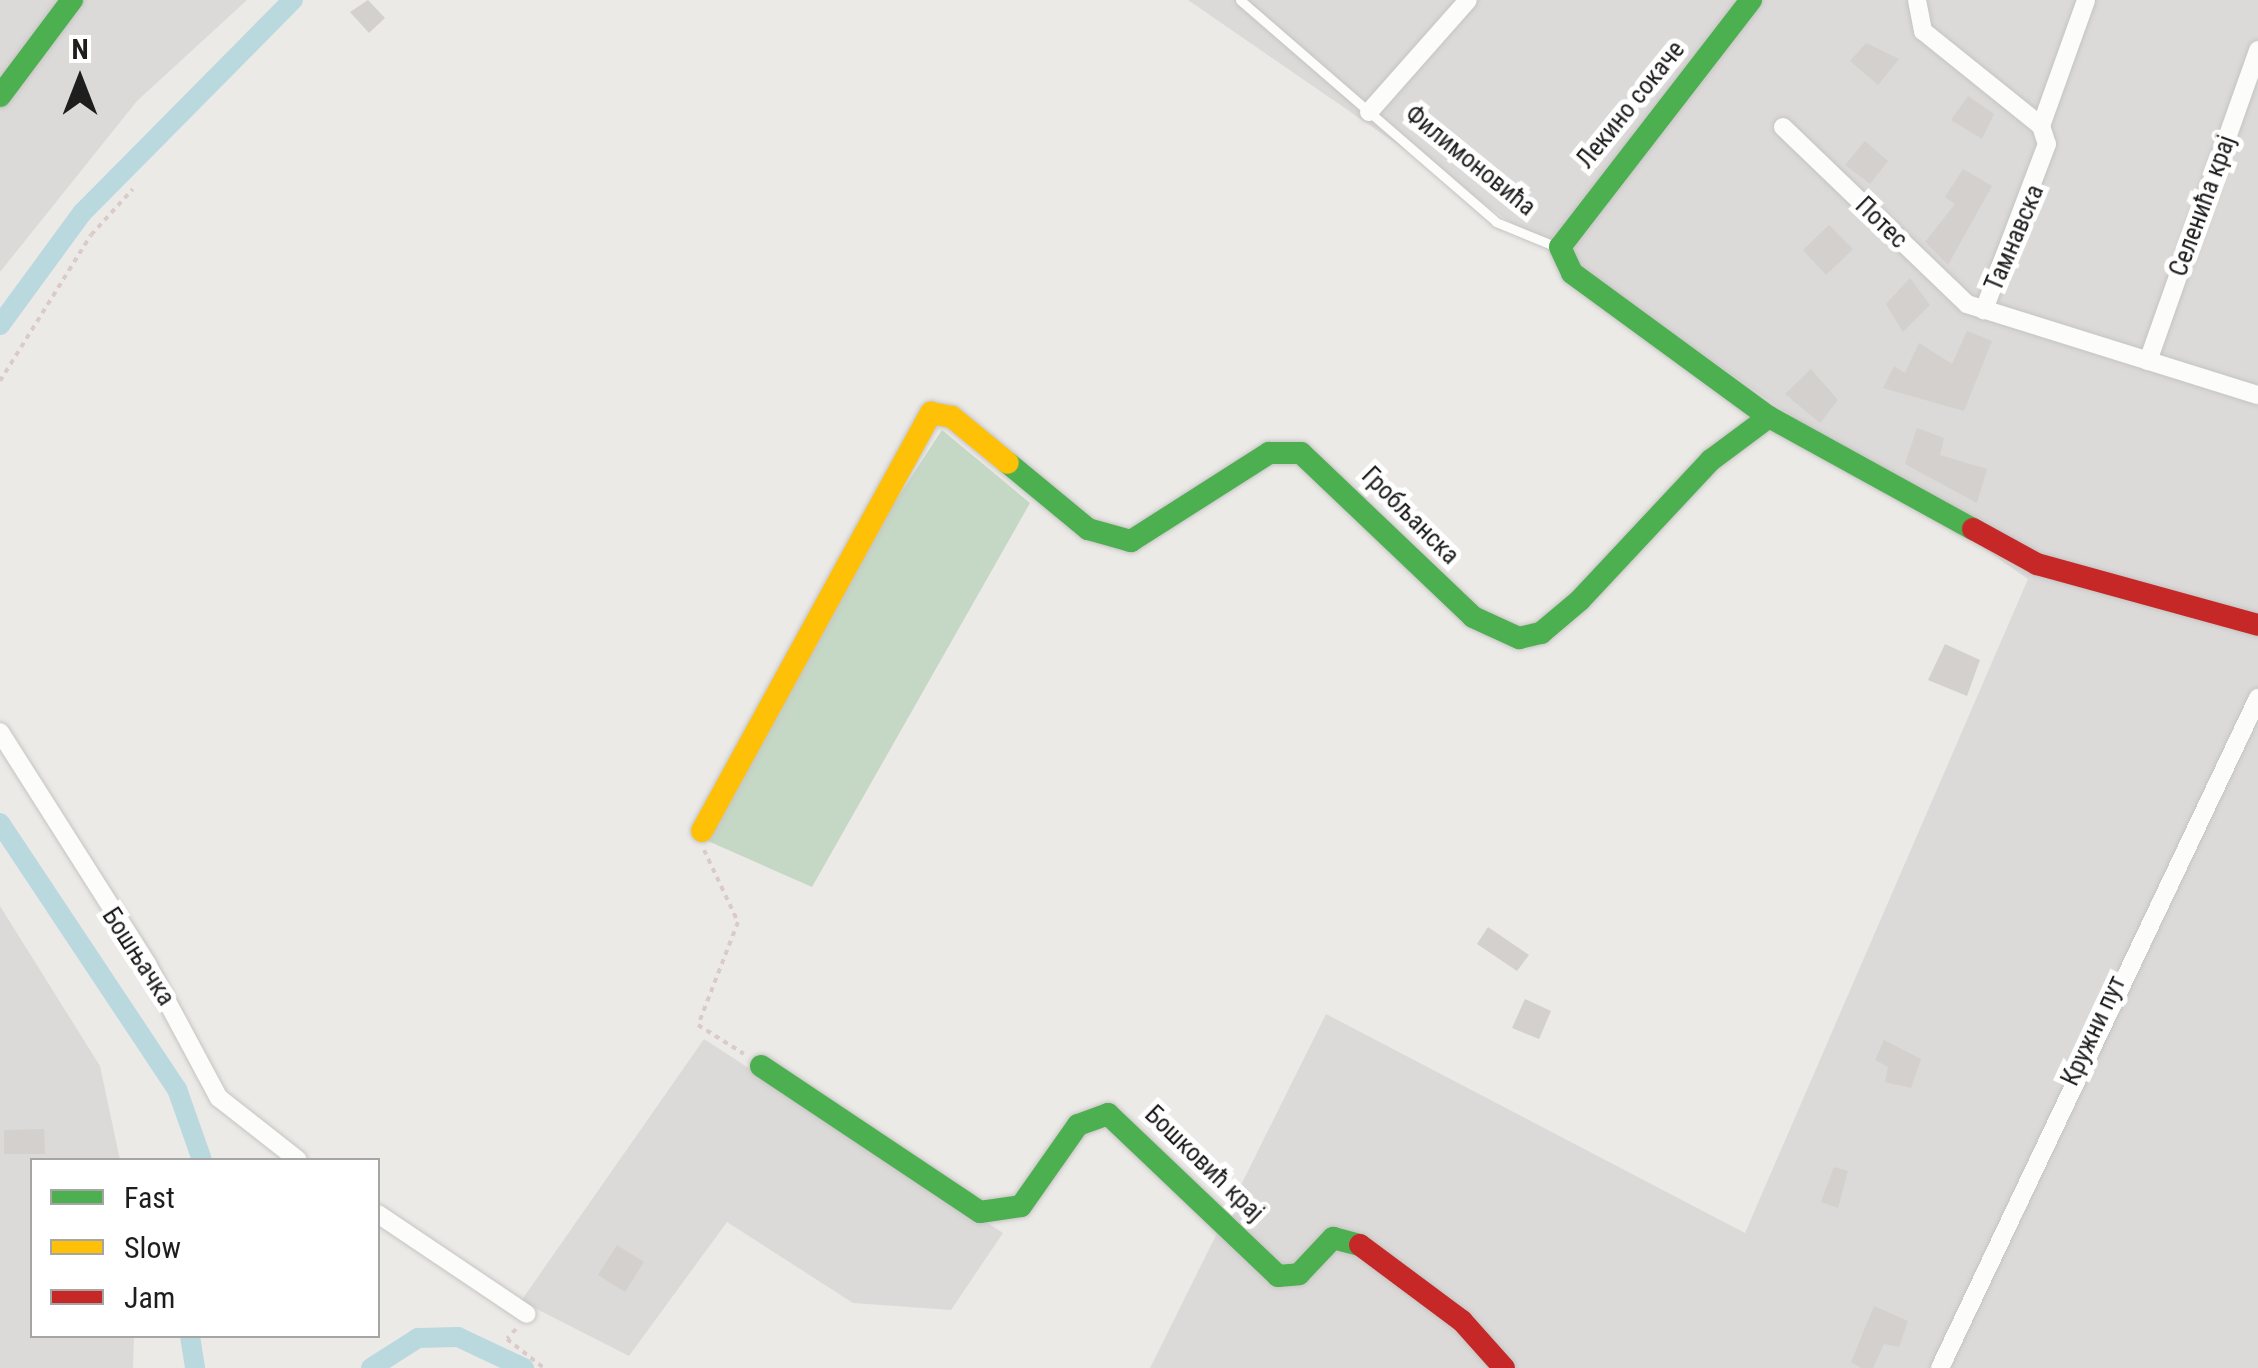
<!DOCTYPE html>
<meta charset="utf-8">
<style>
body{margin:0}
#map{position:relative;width:2258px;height:1368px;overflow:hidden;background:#eceae7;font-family:"Roboto Condensed",sans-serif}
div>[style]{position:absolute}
.residential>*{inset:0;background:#dbdad8}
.cemetery>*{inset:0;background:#c5d7c5}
.canal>*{height:20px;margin:-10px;padding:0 10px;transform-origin:10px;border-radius:10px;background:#bad9df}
.building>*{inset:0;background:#d3d0cd}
.path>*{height:4px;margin-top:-2px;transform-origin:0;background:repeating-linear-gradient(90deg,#dacbca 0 5px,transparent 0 10px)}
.roads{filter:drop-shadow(0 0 2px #c5c4c3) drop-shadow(0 0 2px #c5c4c3)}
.lane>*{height:9px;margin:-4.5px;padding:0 4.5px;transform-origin:4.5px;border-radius:4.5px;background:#fcfcfb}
.street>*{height:18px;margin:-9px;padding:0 9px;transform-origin:9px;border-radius:9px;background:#fcfcfb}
.fast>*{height:22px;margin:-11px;padding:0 11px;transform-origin:11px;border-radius:11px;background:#4caf50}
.slow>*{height:22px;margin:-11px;padding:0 11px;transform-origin:11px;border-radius:11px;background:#ffc107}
.jam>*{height:22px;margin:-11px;padding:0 11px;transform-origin:11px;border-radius:11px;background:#c62828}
span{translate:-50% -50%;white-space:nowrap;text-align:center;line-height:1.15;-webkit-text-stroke:10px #fff;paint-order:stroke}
.street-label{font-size:25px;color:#1e1e1e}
.legend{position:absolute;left:30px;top:1158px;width:350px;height:180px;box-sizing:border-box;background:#fff;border:2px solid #a5a5a5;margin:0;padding:12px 18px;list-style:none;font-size:30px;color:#1e1e1e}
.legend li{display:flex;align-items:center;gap:20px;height:50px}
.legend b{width:50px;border:2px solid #a5a5a5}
.north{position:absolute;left:30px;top:30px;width:100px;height:100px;-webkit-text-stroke:8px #fff;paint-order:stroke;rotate:0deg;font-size:28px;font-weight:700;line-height:40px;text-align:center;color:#1e1e1e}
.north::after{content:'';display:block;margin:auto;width:35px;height:45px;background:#1e1e1e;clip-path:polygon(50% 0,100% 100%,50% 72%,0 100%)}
</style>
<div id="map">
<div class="residential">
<div style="clip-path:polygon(0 0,247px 0,137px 101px,0 272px)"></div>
<div style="clip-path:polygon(1188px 0,2258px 0,2258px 1368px,1150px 1368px,1326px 1014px,1745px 1233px,2028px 579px)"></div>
<div style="clip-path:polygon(0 906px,100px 1066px,120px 1160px,32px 1160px,32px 1336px,134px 1336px,133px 1368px,0 1368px)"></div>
<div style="clip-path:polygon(704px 1039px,1003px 1233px,951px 1310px,853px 1303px,727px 1222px,629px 1356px,521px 1301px)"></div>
</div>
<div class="cemetery">
<div style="clip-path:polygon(942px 430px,1030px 503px,812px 887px,708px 841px,823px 612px)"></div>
</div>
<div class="canal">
<div style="left:0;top:325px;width:139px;rotate:-53.8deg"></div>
<div style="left:82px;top:213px;width:300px;rotate:-45.3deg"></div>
<div style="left:0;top:823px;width:320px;rotate:56.4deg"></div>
<div style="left:177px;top:1089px;width:75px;rotate:70.6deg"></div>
<div style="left:190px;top:1336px;width:32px;rotate:81deg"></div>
<div style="left:371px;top:1368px;width:56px;rotate:-32.6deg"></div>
<div style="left:418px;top:1338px;width:40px;rotate:-1.4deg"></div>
<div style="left:458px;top:1337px;width:73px;rotate:25.2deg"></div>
</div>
<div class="building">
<div style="clip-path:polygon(368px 0,385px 18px,369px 33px,350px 12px)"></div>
<div style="clip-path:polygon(1866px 43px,1899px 59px,1878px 85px,1850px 61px)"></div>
<div style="clip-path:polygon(1968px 96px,1994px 114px,1982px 139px,1951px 120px)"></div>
<div style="clip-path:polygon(1865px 141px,1888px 161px,1870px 184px,1845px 165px)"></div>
<div style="clip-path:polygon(1963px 169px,1992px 186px,1948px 265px,1925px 242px,1955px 204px,1945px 197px)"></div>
<div style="clip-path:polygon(1829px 225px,1853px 249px,1826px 275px,1803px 250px)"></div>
<div style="clip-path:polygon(1910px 278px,1930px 305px,1903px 332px,1886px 304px)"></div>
<div style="clip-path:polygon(1967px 331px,1992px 341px,1964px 411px,1883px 388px,1894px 366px,1905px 373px,1919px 343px,1952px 364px)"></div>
<div style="clip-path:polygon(1811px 369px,1838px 400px,1820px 423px,1785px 394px)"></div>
<div style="clip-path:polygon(1917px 428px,1944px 438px,1940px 455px,1987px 469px,1977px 503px,1905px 464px)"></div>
<div style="clip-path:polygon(1945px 644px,1980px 660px,1967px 696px,1928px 680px)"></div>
<div style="clip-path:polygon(1488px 927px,1529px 955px,1517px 971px,1477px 944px)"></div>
<div style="clip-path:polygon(1525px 999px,1551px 1011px,1539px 1039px,1512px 1028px)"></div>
<div style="clip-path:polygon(1884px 1040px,1921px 1059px,1911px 1088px,1885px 1082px,1888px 1067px,1875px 1060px)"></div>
<div style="clip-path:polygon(44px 1129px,45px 1154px,4px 1154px,4px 1130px)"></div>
<div style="clip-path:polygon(1834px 1167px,1848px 1171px,1838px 1208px,1821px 1202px)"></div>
<div style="clip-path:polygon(617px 1245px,644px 1262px,625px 1292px,598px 1275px)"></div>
<div style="clip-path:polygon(1874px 1306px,1908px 1321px,1899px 1347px,1884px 1344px,1873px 1368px,1861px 1368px,1851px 1362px)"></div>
</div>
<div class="path">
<div style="left:0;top:381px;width:172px;rotate:-58.1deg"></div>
<div style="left:91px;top:235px;width:62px;rotate:-47.6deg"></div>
<div style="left:704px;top:850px;width:80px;rotate:64.7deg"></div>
<div style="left:738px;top:922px;width:110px;rotate:111.2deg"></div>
<div style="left:698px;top:1025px;width:54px;rotate:32.2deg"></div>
<div style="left:516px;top:1329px;width:13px;rotate:132deg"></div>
<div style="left:507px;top:1339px;width:47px;rotate:38.1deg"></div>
</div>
<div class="roads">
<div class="lane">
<div style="left:1240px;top:0;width:339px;rotate:40.9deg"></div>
<div style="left:1496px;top:222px;width:66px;rotate:22.3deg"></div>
</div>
<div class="street">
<div style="left:1917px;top:0;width:32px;rotate:79deg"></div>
<div style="left:1923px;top:31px;width:151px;rotate:38.8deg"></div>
<div style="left:2041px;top:126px;width:19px;rotate:72deg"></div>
<div style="left:2047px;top:144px;width:178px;rotate:110.8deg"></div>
<div style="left:1369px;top:112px;width:149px;rotate:-48.5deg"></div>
<div style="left:2041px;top:126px;width:134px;rotate:-70.3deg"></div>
<div style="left:1783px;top:127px;width:255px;rotate:43.9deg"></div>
<div style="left:1967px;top:304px;width:305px;rotate:17.4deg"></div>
<div style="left:2148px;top:361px;width:330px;rotate:-70.5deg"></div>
<div style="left:0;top:732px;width:275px;rotate:57.6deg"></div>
<div style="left:147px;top:964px;width:152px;rotate:61.8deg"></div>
<div style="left:219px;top:1098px;width:100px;rotate:38.1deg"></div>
<div style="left:378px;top:1214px;width:179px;rotate:33.9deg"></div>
<div style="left:1940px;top:1368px;width:742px;rotate:-64.61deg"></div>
</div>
<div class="fast">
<div style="left:1751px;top:0;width:312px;rotate:127.7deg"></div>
<div style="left:1560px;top:247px;width:29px;rotate:65deg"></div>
<div style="left:1572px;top:273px;width:244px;rotate:36.2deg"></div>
<div style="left:1769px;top:417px;width:233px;rotate:28.8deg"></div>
<div style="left:0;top:96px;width:120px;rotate:-53.1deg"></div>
<div style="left:1008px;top:463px;width:104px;rotate:39.5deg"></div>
<div style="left:1088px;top:529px;width:45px;rotate:15.6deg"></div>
<div style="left:1131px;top:541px;width:164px;rotate:-32.5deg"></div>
<div style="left:1269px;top:453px;width:32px"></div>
<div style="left:1301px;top:453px;width:238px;rotate:43.6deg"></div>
<div style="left:1473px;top:617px;width:51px;rotate:24.5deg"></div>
<div style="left:1519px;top:638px;width:23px;rotate:-13deg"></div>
<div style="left:1541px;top:633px;width:51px;rotate:-40.2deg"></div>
<div style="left:1580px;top:600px;width:192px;rotate:-46.9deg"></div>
<div style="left:1711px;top:460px;width:72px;rotate:-36.6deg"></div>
<div style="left:761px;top:1066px;width:263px;rotate:33.7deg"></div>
<div style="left:980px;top:1212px;width:41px;rotate:-8.3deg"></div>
<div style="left:1021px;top:1206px;width:99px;rotate:-54.9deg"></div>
<div style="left:1078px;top:1125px;width:32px;rotate:-20deg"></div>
<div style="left:1108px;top:1114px;width:235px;rotate:43.6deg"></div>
<div style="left:1278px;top:1276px;width:21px;rotate:-5deg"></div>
<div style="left:1299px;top:1274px;width:50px;rotate:-46.6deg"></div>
<div style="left:1333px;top:1238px;width:28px;rotate:15deg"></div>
</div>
<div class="slow">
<div style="left:702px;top:831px;width:477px;rotate:-61.3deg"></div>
<div style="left:931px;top:413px;width:21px;rotate:11deg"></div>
<div style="left:952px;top:417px;width:72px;rotate:39.4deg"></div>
</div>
<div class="jam">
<div style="left:1973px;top:529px;width:73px;rotate:28.7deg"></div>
<div style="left:2037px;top:564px;width:229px;rotate:15.4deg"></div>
<div style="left:1360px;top:1245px;width:127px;rotate:36.7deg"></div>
<div style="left:1462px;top:1321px;width:63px;rotate:48.2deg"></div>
</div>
</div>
<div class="street-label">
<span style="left:1631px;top:105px;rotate:-51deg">Лекино сокаче</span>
<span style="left:1470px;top:161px;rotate:39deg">Филимоновића</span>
<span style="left:2203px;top:206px;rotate:-70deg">Селенића крај</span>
<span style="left:1881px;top:223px;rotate:44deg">Потес</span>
<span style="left:2015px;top:238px;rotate:-67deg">Тамнавска</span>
<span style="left:1410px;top:516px;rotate:45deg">Гробљанска</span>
<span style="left:138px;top:957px;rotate:57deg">Бошњачка</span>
<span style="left:2094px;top:1031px;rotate:-65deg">Кружни пут</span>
<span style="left:1204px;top:1164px;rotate:44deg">Бошковић крај</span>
</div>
<ul class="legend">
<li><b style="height:12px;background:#4caf50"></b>Fast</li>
<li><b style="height:12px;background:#ffc107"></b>Slow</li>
<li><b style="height:12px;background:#c62828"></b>Jam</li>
</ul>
<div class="north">N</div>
</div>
